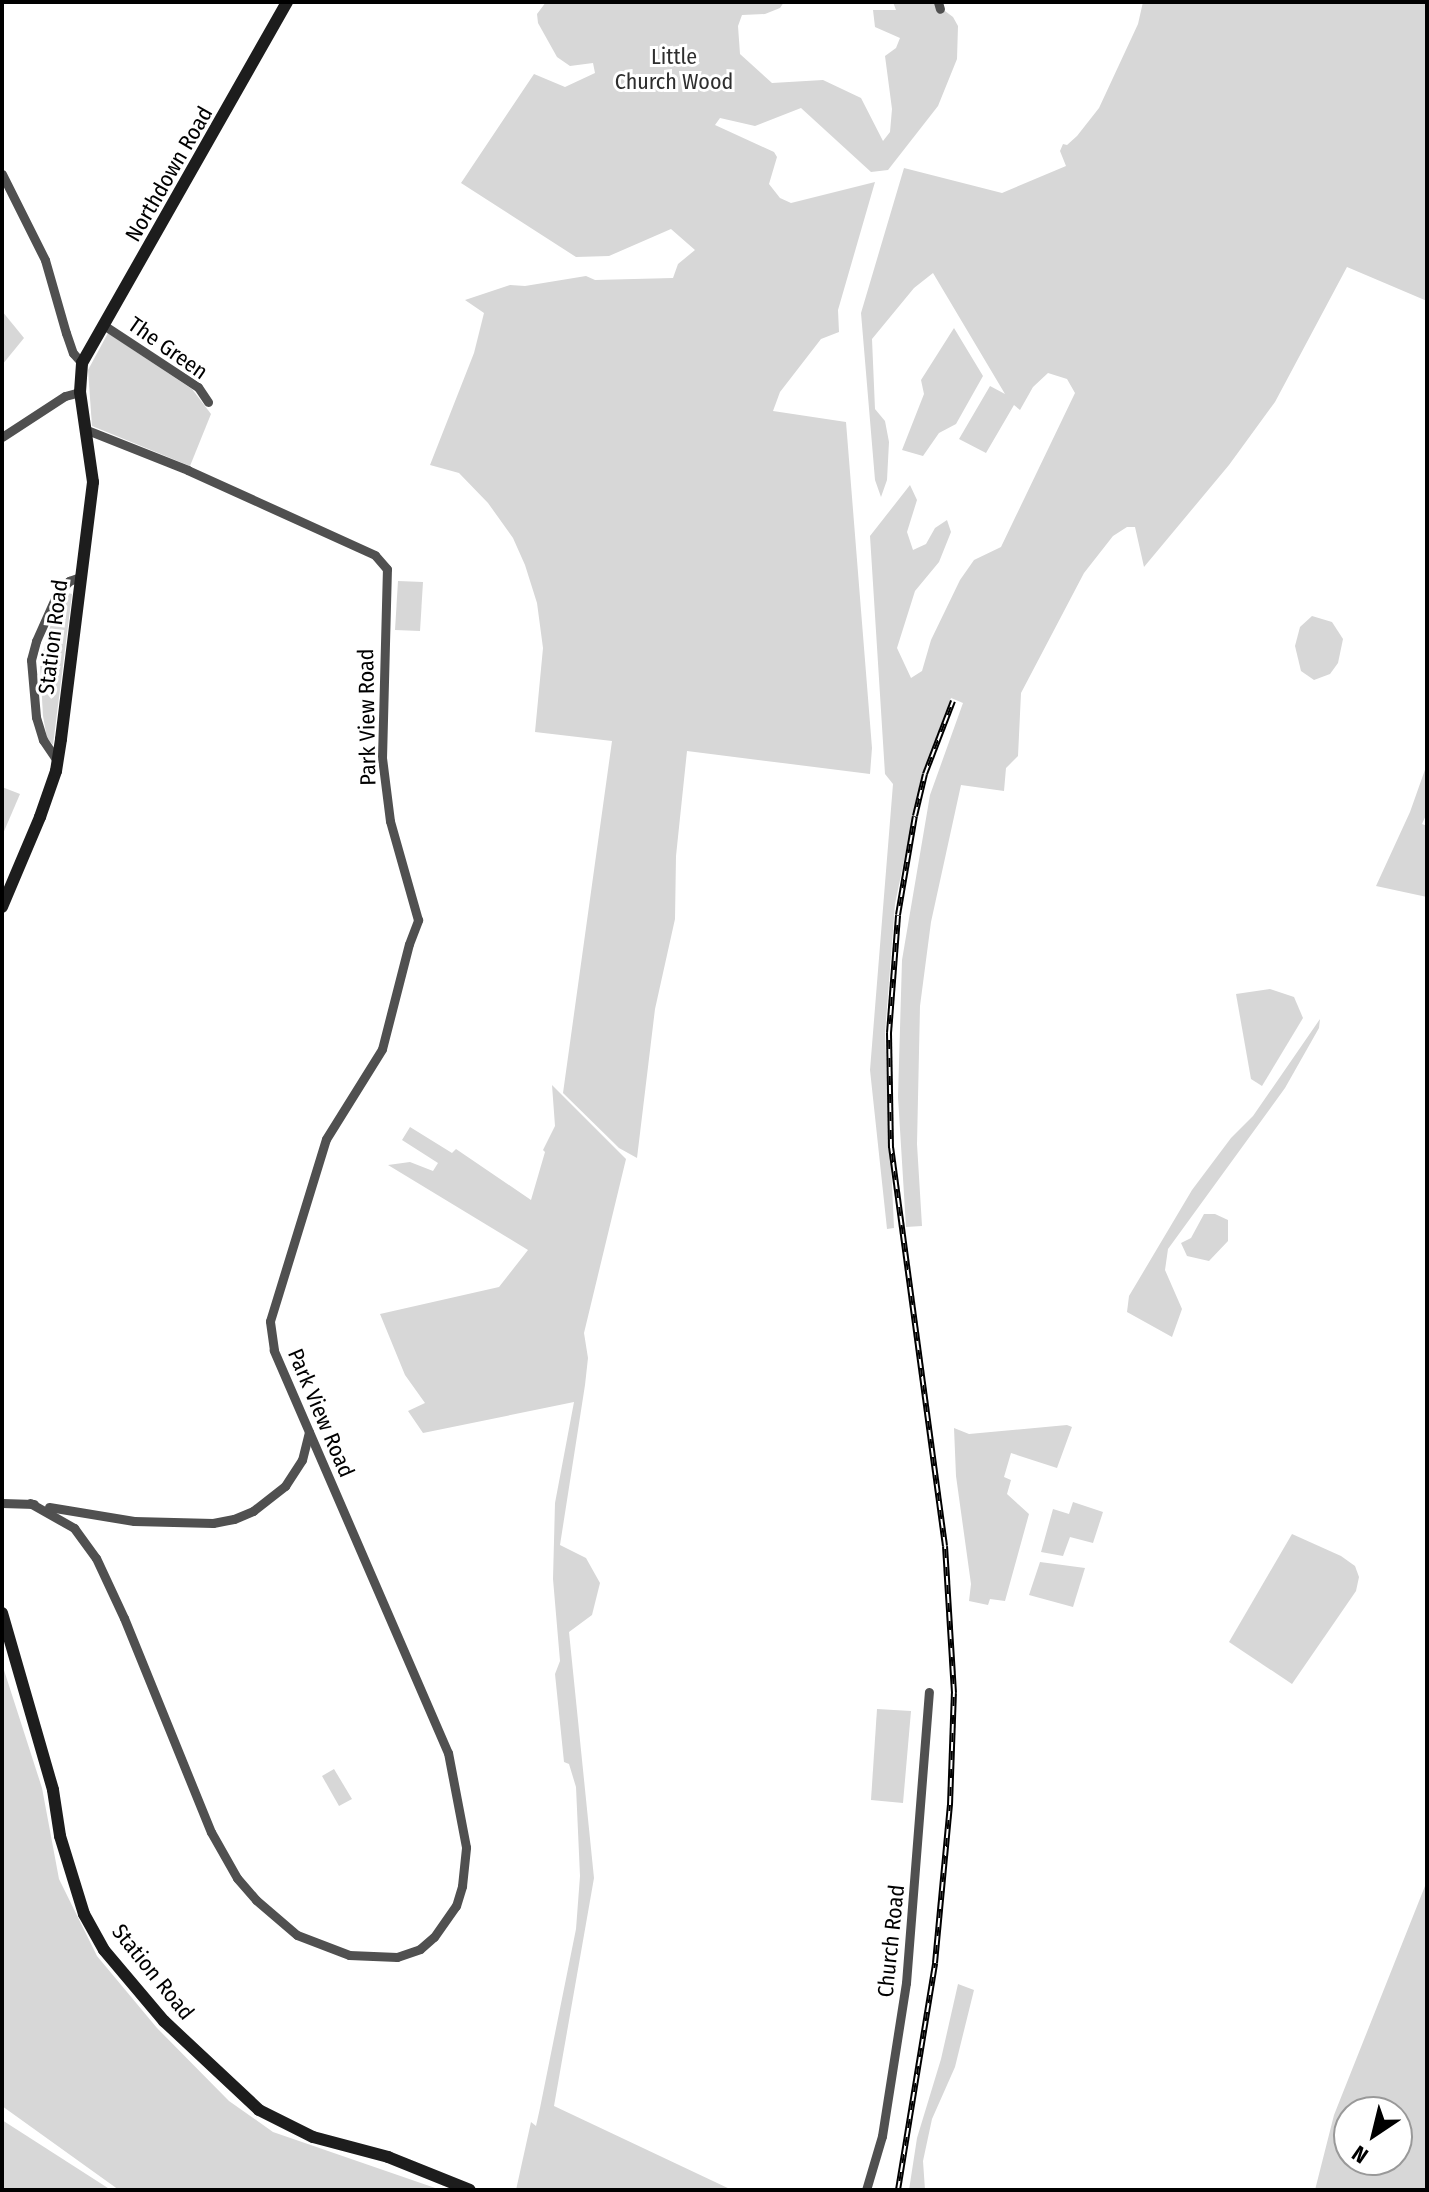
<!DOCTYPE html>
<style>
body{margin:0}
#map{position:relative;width:1429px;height:2192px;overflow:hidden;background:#fff;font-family:"Fira Sans Condensed",sans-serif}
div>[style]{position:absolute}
.green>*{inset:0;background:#d7d7d7}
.street>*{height:9px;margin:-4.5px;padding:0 4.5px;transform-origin:4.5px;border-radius:4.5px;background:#505050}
.secondary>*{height:12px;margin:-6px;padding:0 6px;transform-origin:6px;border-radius:6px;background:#1d1d1d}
.rail>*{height:6px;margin-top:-3px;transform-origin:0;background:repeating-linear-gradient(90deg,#fff 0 9px,#000 0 18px);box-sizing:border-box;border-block:2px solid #000}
span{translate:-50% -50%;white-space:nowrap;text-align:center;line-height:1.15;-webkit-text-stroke:6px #fff;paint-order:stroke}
.park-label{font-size:22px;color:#2e2e2e}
.street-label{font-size:22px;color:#000}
.frame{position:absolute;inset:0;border:4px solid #000;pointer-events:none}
.north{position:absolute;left:1333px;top:2096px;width:80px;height:80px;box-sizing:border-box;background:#fff;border:2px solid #999;border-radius:50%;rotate:215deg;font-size:22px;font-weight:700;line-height:32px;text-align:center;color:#000}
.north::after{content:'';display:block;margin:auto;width:28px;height:36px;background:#000;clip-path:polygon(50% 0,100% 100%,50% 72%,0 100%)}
</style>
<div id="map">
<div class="green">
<div style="clip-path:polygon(546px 2px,784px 2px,780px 8px,765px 14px,742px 15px,738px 26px,740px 54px,772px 83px,823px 80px,861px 98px,883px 141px,890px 132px,892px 109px,885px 56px,896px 48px,900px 38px,875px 27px,873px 10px,896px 10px,893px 2px,933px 2px,953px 17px,958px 26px,957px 59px,938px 106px,888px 170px,871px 172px,801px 108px,755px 126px,720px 118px,715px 125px,774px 152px,777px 157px,769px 184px,780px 198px,791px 203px,875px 182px,838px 310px,839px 332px,821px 339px,780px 392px,773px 411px,846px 422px,872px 748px,870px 774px,687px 751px,676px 856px,675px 919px,655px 1009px,637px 1158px,619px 1148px,563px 1093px,612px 741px,535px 732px,543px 648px,537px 603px,525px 565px,513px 538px,488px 503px,459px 473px,430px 465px,474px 353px,484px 313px,465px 300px,510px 285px,525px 286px,586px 276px,595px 280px,673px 278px,678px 264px,695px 250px,671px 229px,609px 256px,576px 257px,461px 183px,534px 74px,565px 87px,595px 73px,593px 63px,570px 66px,557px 57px,538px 23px,537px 14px)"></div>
<div style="clip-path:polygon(1143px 2px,1427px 2px,1427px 301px,1347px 267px,1275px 402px,1229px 465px,1144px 567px,1135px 527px,1127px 527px,1113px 536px,1084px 573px,1021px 693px,1018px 756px,1006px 768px,1004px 791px,961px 785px,931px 922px,920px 1006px,917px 1144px,922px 1226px,906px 1227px,898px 1097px,902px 960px,930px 795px,963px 703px,951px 698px,921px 779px,895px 904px,885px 1034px,894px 1228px,887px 1229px,870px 1070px,893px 784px,885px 774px,870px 536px,910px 485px,917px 500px,907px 532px,913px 550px,926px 544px,935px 528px,947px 520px,951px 532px,939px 562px,915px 591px,897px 648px,911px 678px,922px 671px,931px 640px,960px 580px,974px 560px,1001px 547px,1075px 393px,1067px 379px,1048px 373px,1033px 387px,1020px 410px,1014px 405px,986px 453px,959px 439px,990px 386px,1005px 394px,933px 273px,914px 288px,872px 339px,875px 409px,885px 421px,889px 442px,887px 480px,881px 497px,875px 480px,861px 313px,904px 168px,1002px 193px,1066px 166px,1060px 151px,1063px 144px,1067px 145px,1077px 136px,1099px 108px,1138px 24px)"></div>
<div style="clip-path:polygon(2px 311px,24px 338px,2px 365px)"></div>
<div style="clip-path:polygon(954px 328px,983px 376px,956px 424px,939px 433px,923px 456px,902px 450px,924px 394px,921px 380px)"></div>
<div style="clip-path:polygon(108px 333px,192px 389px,211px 414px,190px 466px,92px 426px,88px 370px)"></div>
<div style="clip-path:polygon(398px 581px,423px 582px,420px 631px,395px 630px)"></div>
<div style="clip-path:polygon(68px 593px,72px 594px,53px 745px,47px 738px,43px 716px,40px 663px,52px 620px)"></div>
<div style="clip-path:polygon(1312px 616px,1332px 622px,1343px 639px,1338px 663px,1330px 674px,1314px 680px,1301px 671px,1295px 646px,1300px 627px)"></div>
<div style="clip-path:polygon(1427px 764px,1427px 813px,1422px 824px,1427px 826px,1427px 897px,1376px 886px,1410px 812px)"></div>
<div style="clip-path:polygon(2px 787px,20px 794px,2px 836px)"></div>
<div style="clip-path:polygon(1270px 989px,1294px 997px,1303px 1018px,1262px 1086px,1251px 1079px,1236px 994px)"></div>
<div style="clip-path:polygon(1320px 1019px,1319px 1028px,1285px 1088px,1168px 1249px,1165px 1270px,1182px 1309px,1172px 1337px,1127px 1312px,1129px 1296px,1192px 1190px,1231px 1138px,1253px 1116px)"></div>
<div style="clip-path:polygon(552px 1085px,626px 1159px,584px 1333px,588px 1358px,585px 1385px,560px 1545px,586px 1558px,600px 1583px,592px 1615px,569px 1632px,594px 1878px,554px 2106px,732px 2190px,516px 2190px,531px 2122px,536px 2126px,540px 2108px,576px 1929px,580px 1876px,576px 1787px,569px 1764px,564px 1762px,555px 1674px,560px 1661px,553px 1579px,555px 1503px,574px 1402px,423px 1433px,408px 1411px,425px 1403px,405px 1375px,380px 1314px,499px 1287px,528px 1250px,388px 1165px,410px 1162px,433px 1171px,438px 1163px,402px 1140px,410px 1127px,452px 1153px,456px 1149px,531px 1200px,545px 1152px,543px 1150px,555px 1126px)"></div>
<div style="clip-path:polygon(1204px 1214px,1215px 1214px,1228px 1220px,1228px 1241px,1209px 1261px,1187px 1256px,1181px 1243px,1191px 1238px)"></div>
<div style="clip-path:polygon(1067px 1425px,1072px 1427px,1057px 1468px,1011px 1453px,1004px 1477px,1011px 1480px,1007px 1494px,1029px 1514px,1005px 1601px,990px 1599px,988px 1605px,969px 1601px,971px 1584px,956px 1476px,954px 1428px,969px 1434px)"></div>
<div style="clip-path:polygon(1073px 1502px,1103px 1512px,1093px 1543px,1070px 1537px,1063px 1556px,1041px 1552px,1053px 1509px,1069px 1514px)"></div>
<div style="clip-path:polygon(1292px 1534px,1341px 1556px,1355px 1566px,1359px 1577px,1356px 1591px,1292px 1684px,1229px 1642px)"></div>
<div style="clip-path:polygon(1040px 1562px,1085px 1568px,1073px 1607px,1029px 1595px)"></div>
<div style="clip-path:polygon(3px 1667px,42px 1788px,59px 1879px,97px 1956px,157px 2028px,229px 2101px,273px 2132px,441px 2190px,119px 2190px,2px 2106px)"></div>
<div style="clip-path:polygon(877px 1709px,911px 1711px,903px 1803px,871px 1800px)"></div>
<div style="clip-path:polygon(334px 1769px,352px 1799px,339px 1806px,322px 1776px)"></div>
<div style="clip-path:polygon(evenodd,1427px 1881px,1427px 2190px,1315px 2190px,1334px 2115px,1427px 1881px,1349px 2112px,1397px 2112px,1397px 2160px,1349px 2160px,1349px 2112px)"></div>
<div style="clip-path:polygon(958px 1984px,974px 1990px,955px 2067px,932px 2119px,923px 2161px,925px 2190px,909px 2190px,917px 2138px,941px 2059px)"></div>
<div style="clip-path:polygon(2px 2120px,111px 2190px,2px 2190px)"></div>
</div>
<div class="street">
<div style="left:938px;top:2px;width:7px;rotate:74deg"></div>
<div style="left:2px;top:174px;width:96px;rotate:63.4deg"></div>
<div style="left:45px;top:260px;width:76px;rotate:74deg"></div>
<div style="left:66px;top:333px;width:21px;rotate:71deg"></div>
<div style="left:73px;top:353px;width:13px;rotate:48deg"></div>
<div style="left:105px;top:326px;width:111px;rotate:33.3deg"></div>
<div style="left:198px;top:387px;width:18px;rotate:56deg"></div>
<div style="left:2px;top:437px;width:75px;rotate:-33.1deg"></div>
<div style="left:65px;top:396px;width:16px;rotate:-15deg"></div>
<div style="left:58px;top:762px;width:27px;rotate:-124deg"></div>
<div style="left:43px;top:740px;width:24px;rotate:-107deg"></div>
<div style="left:36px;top:717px;width:57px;rotate:-95deg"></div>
<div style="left:31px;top:660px;width:20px;rotate:-75deg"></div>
<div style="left:36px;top:641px;width:51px;rotate:-65.9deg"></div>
<div style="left:57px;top:594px;width:18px;rotate:-47deg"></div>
<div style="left:69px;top:581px;width:12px;rotate:-20deg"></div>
<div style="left:2px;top:1503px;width:32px;rotate:2deg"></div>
<div style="left:30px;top:1503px;width:51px;rotate:29.6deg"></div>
<div style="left:74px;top:1528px;width:37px;rotate:54deg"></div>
<div style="left:96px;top:1558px;width:66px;rotate:65deg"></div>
<div style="left:124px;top:1618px;width:231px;rotate:67.9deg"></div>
<div style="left:211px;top:1832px;width:53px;rotate:60.5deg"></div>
<div style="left:237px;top:1878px;width:29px;rotate:49deg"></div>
<div style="left:256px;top:1900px;width:54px;rotate:40.5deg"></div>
<div style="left:297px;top:1935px;width:56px;rotate:21deg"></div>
<div style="left:349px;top:1955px;width:48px;rotate:2.4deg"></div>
<div style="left:397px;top:1957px;width:24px;rotate:-19deg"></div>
<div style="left:420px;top:1949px;width:18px;rotate:-41deg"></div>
<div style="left:434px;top:1937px;width:38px;rotate:-55deg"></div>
<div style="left:456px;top:1906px;width:21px;rotate:-73deg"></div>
<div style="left:462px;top:1886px;width:39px;rotate:-84deg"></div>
<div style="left:466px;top:1847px;width:96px;rotate:-100.8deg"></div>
<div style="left:448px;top:1753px;width:439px;rotate:-113.4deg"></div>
<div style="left:274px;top:1350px;width:29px;rotate:-98deg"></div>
<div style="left:270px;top:1321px;width:190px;rotate:-72.9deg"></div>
<div style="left:326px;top:1139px;width:106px;rotate:-58.1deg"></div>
<div style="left:382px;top:1049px;width:108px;rotate:-75.6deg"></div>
<div style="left:409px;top:944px;width:26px;rotate:-69deg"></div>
<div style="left:418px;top:920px;width:103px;rotate:-105.8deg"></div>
<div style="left:390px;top:821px;width:64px;rotate:-97.2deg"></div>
<div style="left:382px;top:758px;width:189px;rotate:-88.5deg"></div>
<div style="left:387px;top:569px;width:18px;rotate:-131deg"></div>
<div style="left:375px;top:555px;width:205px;rotate:-155.6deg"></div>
<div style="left:188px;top:470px;width:109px;rotate:-158.4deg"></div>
<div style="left:49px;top:1507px;width:86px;rotate:9.4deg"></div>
<div style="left:134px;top:1521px;width:79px;rotate:1.5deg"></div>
<div style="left:213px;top:1523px;width:21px;rotate:-11deg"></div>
<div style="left:234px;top:1519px;width:21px;rotate:-23deg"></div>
<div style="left:253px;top:1511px;width:41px;rotate:-38deg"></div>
<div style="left:285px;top:1486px;width:31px;rotate:-57deg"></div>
<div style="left:302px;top:1460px;width:29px;rotate:-76deg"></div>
<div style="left:866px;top:2190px;width:56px;rotate:-73.5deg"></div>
<div style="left:882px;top:2136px;width:155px;rotate:-81.1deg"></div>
<div style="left:906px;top:1983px;width:292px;rotate:-85.5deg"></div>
</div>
<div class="secondary">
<div style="left:2px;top:907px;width:98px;rotate:-67.1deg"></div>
<div style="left:40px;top:817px;width:49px;rotate:-70.8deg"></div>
<div style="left:56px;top:771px;width:32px;rotate:-81deg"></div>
<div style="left:61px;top:739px;width:259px;rotate:-82.9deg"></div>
<div style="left:93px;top:482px;width:91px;rotate:-98.2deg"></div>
<div style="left:80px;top:392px;width:29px;rotate:-86deg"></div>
<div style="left:82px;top:363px;width:415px;rotate:-60.4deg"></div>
<div style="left:2px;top:1613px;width:184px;rotate:73.9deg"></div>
<div style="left:53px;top:1790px;width:47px;rotate:81.3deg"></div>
<div style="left:60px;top:1836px;width:82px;rotate:72.9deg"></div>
<div style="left:84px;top:1914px;width:41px;rotate:60.9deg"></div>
<div style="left:104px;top:1950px;width:93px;rotate:49.8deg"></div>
<div style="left:164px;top:2021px;width:130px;rotate:43.1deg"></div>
<div style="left:259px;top:2110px;width:60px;rotate:26.6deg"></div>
<div style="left:313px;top:2137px;width:78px;rotate:14.9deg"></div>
<div style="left:388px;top:2157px;width:88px;rotate:21.9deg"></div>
</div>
<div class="rail">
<div style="left:898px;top:2190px;width:230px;rotate:-80.7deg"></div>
<div style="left:935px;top:1963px;width:159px;rotate:-84.6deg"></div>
<div style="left:950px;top:1805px;width:112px;rotate:-88deg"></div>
<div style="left:954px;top:1693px;width:147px;rotate:-93.5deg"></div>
<div style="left:945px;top:1546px;width:402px;rotate:-97.7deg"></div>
<div style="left:891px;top:1148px;width:115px;rotate:-91deg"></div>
<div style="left:889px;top:1033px;width:118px;rotate:-85.6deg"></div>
<div style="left:898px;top:915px;width:100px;rotate:-80.3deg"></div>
<div style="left:915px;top:816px;width:43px;rotate:-76.6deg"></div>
<div style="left:925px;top:774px;width:78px;rotate:-69deg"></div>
</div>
<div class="park-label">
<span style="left:674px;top:69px">Little<br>Church Wood</span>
</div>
<div class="street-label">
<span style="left:169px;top:174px;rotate:-60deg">Northdown Road</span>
<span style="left:168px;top:348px;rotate:35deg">The Green</span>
<span style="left:53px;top:637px;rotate:-83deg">Station Road</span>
<span style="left:367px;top:717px;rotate:-91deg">Park View Road</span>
<span style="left:321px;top:1413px;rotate:67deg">Park View Road</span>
<span style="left:891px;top:1941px;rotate:-84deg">Church Road</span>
<span style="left:153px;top:1972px;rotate:51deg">Station Road</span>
</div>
<div class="frame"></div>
<div class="north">N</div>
</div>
